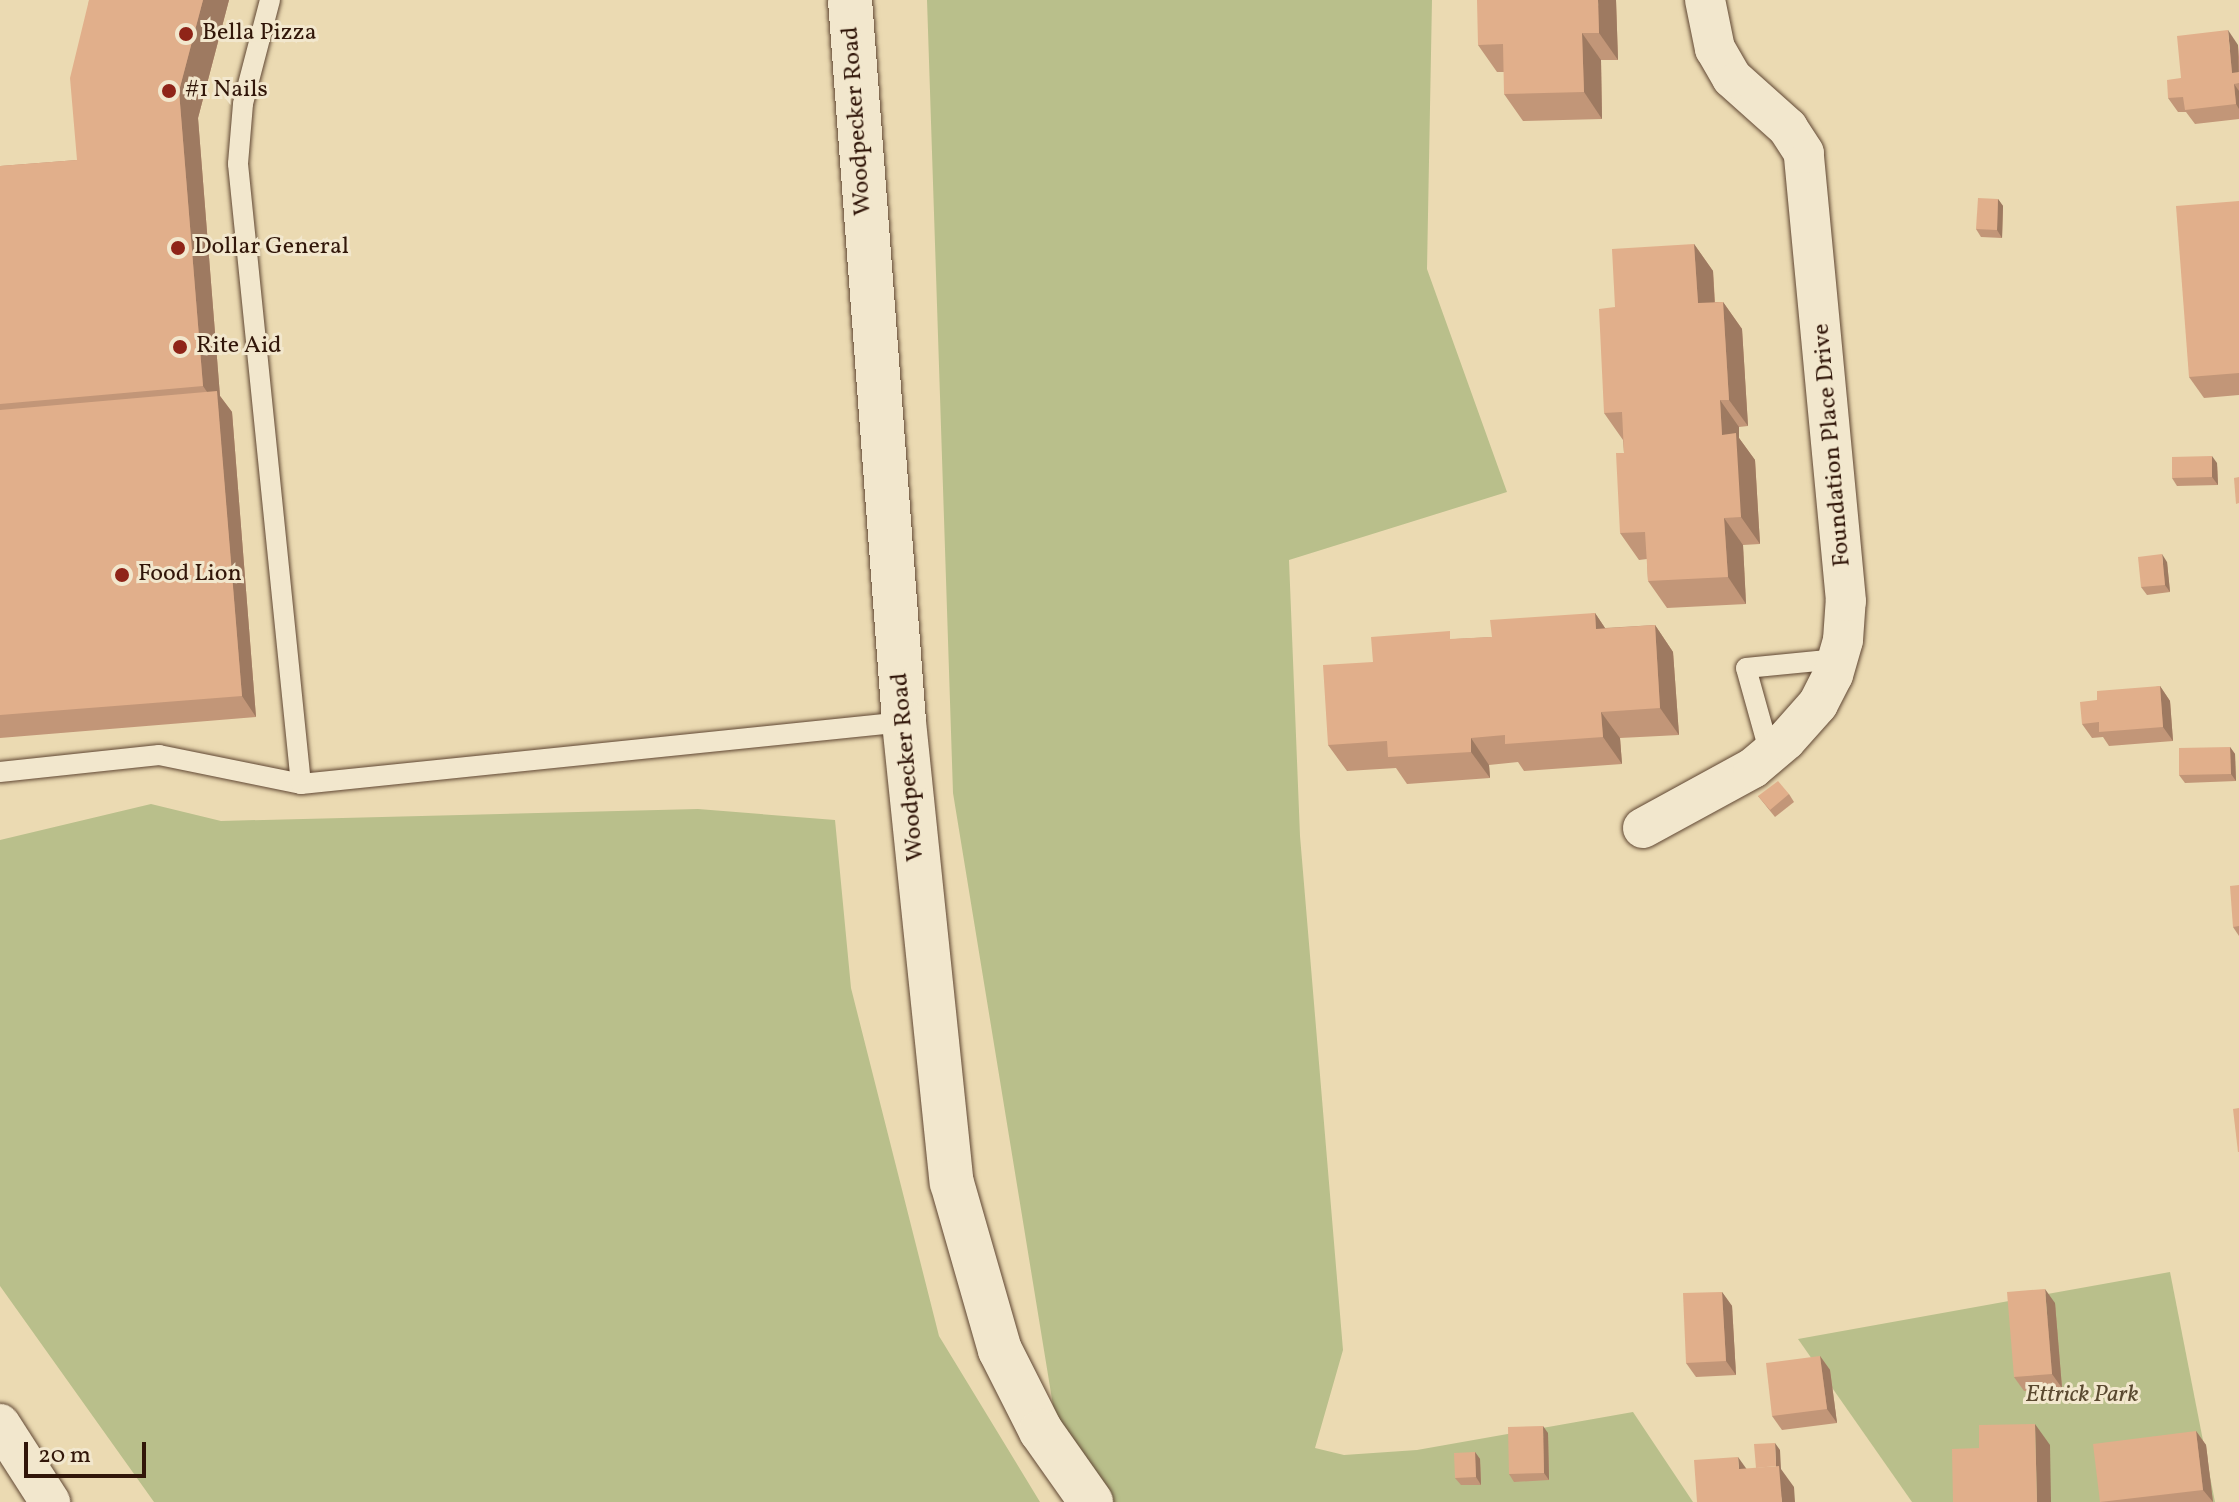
<!DOCTYPE html>
<style>
body{margin:0}
#map{position:relative;width:2239px;height:1502px;overflow:hidden;background:#ebdab2;font-family:Vollkorn,serif}
div>[style]{position:absolute}
.green>*{inset:0;background:#b9bf8b}
.roads{filter:drop-shadow(0 0 2px #604733) drop-shadow(0 0 2px #604733)}
.service>*{height:20px;margin:-10px;padding:0 10px;transform-origin:10px;border-radius:10px;background:#f2e7cd}
.minor>*{height:40px;margin:-20px;padding:0 20px;transform-origin:20px;border-radius:20px;background:#f2e7cd}
.secondary>*{height:44px;margin:-22px;padding:0 22px;transform-origin:22px;border-radius:22px;background:#f2e7cd}
.wall>*{inset:0;background:#c29678}
.shaded-wall>*{inset:0;background:#9e7a61}
.building>*{inset:0;background:#e1af8b}
.dots>*{width:22px;height:22px;translate:-50% -50%;box-sizing:border-box;border:4px solid #f2e7cd;border-radius:50%}
span{translate:-50% -50%;white-space:nowrap;text-align:center;line-height:1.15;-webkit-text-stroke:6px #f2e7cd;paint-order:stroke}
.poi-label{font-size:24px;color:#311609}
.left{translate:0 -50%;text-align:left}
.street-label{font-size:24px;color:#311609}
.park-label{font-size:24px;color:#5a4930;font-style:italic}
.scale{position:absolute;left:24px;top:1442px;width:122px;height:36px;box-sizing:border-box;border:4px solid #311609;border-top:0;padding-left:10px;font-size:24px;line-height:28px;white-space:nowrap;color:#311609;-webkit-text-stroke:6px #f2e7cd;paint-order:stroke}
</style>
<div id="map">
<div class="green">
<div style="clip-path:polygon(927px 0,1432px 0,1427px 269px,1507px 492px,1289px 560px,1300px 836px,1343px 1350px,1315px 1448px,1344px 1455px,1417px 1450px,1633px 1412px,1693px 1502px,1073px 1502px,1066px 1485px,953px 793px)"></div>
<div style="clip-path:polygon(151px 804px,221px 821px,698px 809px,835px 820px,851px 988px,939px 1336px,1040px 1502px,154px 1502px,0 1286px,0 840px)"></div>
<div style="clip-path:polygon(2170px 1272px,2215px 1502px,1912px 1502px,1798px 1339px)"></div>
</div>
<div class="roads">
<div class="service">
<div style="left:270px;top:0;width:107px;rotate:104.6deg"></div>
<div style="left:243px;top:104px;width:60px;rotate:94.8deg"></div>
<div style="left:238px;top:164px;width:623px;rotate:84.2deg"></div>
<div style="left:1770px;top:754px;width:89px;rotate:-105.6deg"></div>
<div style="left:1746px;top:668px;width:92px;rotate:-5.6deg"></div>
<div style="left:0;top:772px;width:160px;rotate:-6.1deg"></div>
<div style="left:159px;top:755px;width:145px;rotate:11.5deg"></div>
<div style="left:301px;top:784px;width:606px;rotate:-5.87deg"></div>
</div>
<div class="minor">
<div style="left:1643px;top:828px;width:125px;rotate:-28.6deg"></div>
<div style="left:1753px;top:768px;width:43px;rotate:-40.3deg"></div>
<div style="left:1786px;top:740px;width:48px;rotate:-48.4deg"></div>
<div style="left:1818px;top:704px;width:33px;rotate:-63deg"></div>
<div style="left:1833px;top:675px;width:36px;rotate:-74deg"></div>
<div style="left:1843px;top:640px;width:39px;rotate:-86deg"></div>
<div style="left:1846px;top:601px;width:450px;rotate:-95.4deg"></div>
<div style="left:1804px;top:153px;width:30px;rotate:-123deg"></div>
<div style="left:1788px;top:128px;width:75px;rotate:-138.2deg"></div>
<div style="left:1732px;top:78px;width:34px;rotate:-120deg"></div>
<div style="left:1715px;top:49px;width:50px;rotate:-101.5deg"></div>
<div style="left:0;top:1424px;width:93px;rotate:57.3deg"></div>
</div>
<div class="secondary">
<div style="left:850px;top:0;width:724px;rotate:85.72deg"></div>
<div style="left:904px;top:722px;width:463px;rotate:84.1deg"></div>
<div style="left:952px;top:1183px;width:174px;rotate:74deg"></div>
<div style="left:1000px;top:1350px;width:91px;rotate:63.2deg"></div>
<div style="left:1041px;top:1431px;width:87px;rotate:54.8deg"></div>
</div>
</div>
<div class="wall">
<div style="clip-path:polygon(89px 0,229px 0,198px 118px,220px 396px,232px 412px,256px 717px,0 738px,0 166px,77px 160px)"></div>
<div style="clip-path:polygon(1616px 0,1618px 60px,1601px 60px,1602px 119px,1523px 121px,1504px 94px,1504px 72px,1497px 72px,1478px 45px)"></div>
<div style="clip-path:polygon(2238px 45px,2239px 57px,2239px 119px,2195px 124px,2186px 112px,2178px 112px,2168px 98px,2181px 78px)"></div>
<div style="clip-path:polygon(1998px 199px,2003px 206px,2002px 238px,1981px 237px,1976px 229px)"></div>
<div style="clip-path:polygon(2239px 201px,2239px 395px,2204px 398px,2189px 377px)"></div>
<div style="clip-path:polygon(1694px 244px,1713px 271px,1715px 302px,1723px 302px,1742px 329px,1748px 426px,1739px 427px,1739px 438px,1755px 460px,1760px 544px,1743px 545px,1746px 604px,1667px 608px,1648px 581px,1647px 559px,1639px 560px,1620px 533px,1624px 453px,1623px 440px,1604px 413px,1615px 307px)"></div>
<div style="clip-path:polygon(2217px 463px,2218px 485px,2177px 486px,2172px 478px)"></div>
<div style="clip-path:polygon(2167px 562px,2170px 592px,2147px 595px,2141px 587px)"></div>
<div style="clip-path:polygon(1595px 613px,1605px 628px,1655px 625px,1673px 652px,1679px 735px,1620px 738px,1622px 764px,1524px 771px,1518px 762px,1489px 765px,1490px 778px,1407px 784px,1396px 768px,1347px 771px,1328px 745px,1373px 662px,1455px 639px,1492px 637px)"></div>
<div style="clip-path:polygon(2160px 686px,2170px 701px,2173px 741px,2109px 746px,2103px 737px,2092px 738px,2082px 724px,2097px 700px)"></div>
<div style="clip-path:polygon(2230px 747px,2235px 754px,2236px 781px,2185px 783px,2179px 775px)"></div>
<div style="clip-path:polygon(1789px 794px,1794px 802px,1775px 817px,1758px 796px)"></div>
<div style="clip-path:polygon(2239px 885px,2239px 936px,2233px 927px)"></div>
<div style="clip-path:polygon(1722px 1292px,1732px 1306px,1736px 1375px,1696px 1377px,1686px 1363px)"></div>
<div style="clip-path:polygon(2055px 1303px,2062px 1388px,2024px 1391px,2014px 1377px)"></div>
<div style="clip-path:polygon(1820px 1356px,1830px 1370px,1837px 1423px,1782px 1430px,1772px 1416px)"></div>
<div style="clip-path:polygon(2196px 1431px,2206px 1445px,2213px 1502px,2100px 1502px)"></div>
<div style="clip-path:polygon(1548px 1433px,1549px 1480px,1514px 1482px,1509px 1474px)"></div>
<div style="clip-path:polygon(1475px 1452px,1480px 1459px,1481px 1485px,1461px 1485px,1455px 1478px)"></div>
</div>
<div class="shaded-wall">
<div style="clip-path:polygon(203px 0,229px 0,198px 118px,220px 396px,232px 412px,256px 717px,242px 696px,218px 408px,203px 386px,179px 91px)"></div>
<div style="clip-path:polygon(1598px 0,1616px 0,1618px 60px,1599px 33px)"></div>
<div style="clip-path:polygon(2228px 30px,2238px 45px,2239px 82px,2232px 73px)"></div>
<div style="clip-path:polygon(1582px 33px,1601px 60px,1602px 119px,1584px 92px)"></div>
<div style="clip-path:polygon(2234px 84px,2239px 91px,2239px 109px,2236px 104px)"></div>
<div style="clip-path:polygon(1998px 199px,2003px 206px,2002px 238px,1997px 230px)"></div>
<div style="clip-path:polygon(1694px 244px,1713px 271px,1716px 330px,1698px 303px)"></div>
<div style="clip-path:polygon(1723px 302px,1742px 329px,1748px 426px,1729px 400px)"></div>
<div style="clip-path:polygon(1720px 400px,1739px 427px,1739px 438px,1755px 460px,1760px 544px,1741px 517px,1722px 435px)"></div>
<div style="clip-path:polygon(2212px 456px,2217px 463px,2218px 485px,2212px 477px)"></div>
<div style="clip-path:polygon(1724px 518px,1743px 545px,1746px 604px,1728px 577px)"></div>
<div style="clip-path:polygon(2162px 554px,2167px 562px,2170px 592px,2165px 585px)"></div>
<div style="clip-path:polygon(1595px 613px,1613px 640px,1596px 629px)"></div>
<div style="clip-path:polygon(1655px 625px,1673px 652px,1679px 735px,1660px 708px)"></div>
<div style="clip-path:polygon(2160px 686px,2170px 701px,2173px 741px,2163px 727px)"></div>
<div style="clip-path:polygon(1601px 712px,1620px 738px,1622px 764px,1603px 737px)"></div>
<div style="clip-path:polygon(1471px 738px,1489px 765px,1490px 778px,1471px 752px)"></div>
<div style="clip-path:polygon(2230px 747px,2235px 754px,2236px 781px,2231px 774px)"></div>
<div style="clip-path:polygon(2045px 1289px,2055px 1303px,2062px 1388px,2052px 1374px)"></div>
<div style="clip-path:polygon(1722px 1292px,1732px 1306px,1736px 1375px,1726px 1361px)"></div>
<div style="clip-path:polygon(1820px 1356px,1830px 1370px,1837px 1423px,1827px 1409px)"></div>
<div style="clip-path:polygon(2035px 1424px,2050px 1445px,2051px 1502px,2037px 1502px)"></div>
<div style="clip-path:polygon(1543px 1426px,1548px 1433px,1549px 1480px,1544px 1473px)"></div>
<div style="clip-path:polygon(2196px 1431px,2206px 1445px,2213px 1502px,2203px 1490px)"></div>
<div style="clip-path:polygon(1775px 1443px,1780px 1450px,1781px 1469px,1794px 1487px,1795px 1502px,1782px 1502px,1776px 1467px)"></div>
<div style="clip-path:polygon(1475px 1452px,1480px 1459px,1481px 1485px,1476px 1477px)"></div>
<div style="clip-path:polygon(1738px 1457px,1753px 1478px,1739px 1469px)"></div>
</div>
<div class="building">
<div style="clip-path:polygon(89px 0,203px 0,179px 91px,203px 386px,0 404px,0 166px,77px 160px,70px 78px)"></div>
<div style="clip-path:polygon(1477px 0,1598px 0,1599px 33px,1582px 33px,1584px 92px,1504px 94px,1503px 44px,1478px 45px)"></div>
<div style="clip-path:polygon(2228px 30px,2232px 73px,2239px 72px,2239px 83px,2234px 84px,2236px 104px,2185px 110px,2183px 97px,2168px 98px,2167px 80px,2181px 78px,2177px 36px)"></div>
<div style="clip-path:polygon(1978px 198px,1998px 199px,1997px 230px,1976px 229px)"></div>
<div style="clip-path:polygon(2239px 201px,2239px 373px,2189px 377px,2176px 206px)"></div>
<div style="clip-path:polygon(1694px 244px,1698px 303px,1723px 302px,1729px 400px,1720px 400px,1722px 435px,1736px 433px,1741px 517px,1724px 518px,1728px 577px,1648px 581px,1645px 532px,1620px 533px,1616px 453px,1624px 453px,1622px 412px,1604px 413px,1599px 309px,1615px 307px,1612px 249px)"></div>
<div style="clip-path:polygon(217px 391px,242px 696px,0 715px,0 410px)"></div>
<div style="clip-path:polygon(2212px 456px,2212px 477px,2172px 478px,2172px 457px)"></div>
<div style="clip-path:polygon(2239px 477px,2239px 503px,2236px 504px,2234px 478px)"></div>
<div style="clip-path:polygon(2162px 554px,2165px 585px,2141px 587px,2138px 557px)"></div>
<div style="clip-path:polygon(1595px 613px,1596px 629px,1655px 625px,1660px 708px,1601px 712px,1603px 737px,1505px 744px,1505px 735px,1471px 738px,1471px 752px,1388px 757px,1387px 741px,1328px 745px,1323px 665px,1373px 662px,1371px 637px,1450px 631px,1450px 639px,1492px 637px,1490px 620px)"></div>
<div style="clip-path:polygon(2160px 686px,2163px 727px,2099px 732px,2099px 722px,2082px 724px,2080px 702px,2097px 700px,2097px 691px)"></div>
<div style="clip-path:polygon(2230px 747px,2231px 774px,2179px 775px,2179px 748px)"></div>
<div style="clip-path:polygon(1778px 781px,1789px 794px,1770px 810px,1758px 796px)"></div>
<div style="clip-path:polygon(2239px 885px,2239px 926px,2233px 927px,2230px 886px)"></div>
<div style="clip-path:polygon(2239px 1108px,2239px 1152px,2238px 1152px,2233px 1109px)"></div>
<div style="clip-path:polygon(2045px 1289px,2052px 1374px,2014px 1377px,2007px 1292px)"></div>
<div style="clip-path:polygon(1722px 1292px,1726px 1361px,1686px 1363px,1683px 1293px)"></div>
<div style="clip-path:polygon(1820px 1356px,1827px 1409px,1772px 1416px,1766px 1363px)"></div>
<div style="clip-path:polygon(2035px 1424px,2037px 1502px,1953px 1502px,1952px 1449px,1979px 1448px,1979px 1425px)"></div>
<div style="clip-path:polygon(1543px 1426px,1544px 1473px,1509px 1474px,1508px 1427px)"></div>
<div style="clip-path:polygon(2196px 1431px,2203px 1490px,2100px 1502px,2093px 1444px)"></div>
<div style="clip-path:polygon(1775px 1443px,1776px 1466px,1756px 1468px,1754px 1444px)"></div>
<div style="clip-path:polygon(1475px 1452px,1476px 1477px,1455px 1478px,1454px 1453px)"></div>
<div style="clip-path:polygon(1738px 1457px,1739px 1469px,1779px 1466px,1782px 1502px,1697px 1502px,1694px 1460px)"></div>
</div>
<div class="dots">
<div style="left:186px;top:34px;background:#8f2418"></div>
<div style="left:169px;top:91px;background:#8f2418"></div>
<div style="left:178px;top:248px;background:#8f2418"></div>
<div style="left:180px;top:347px;background:#8f2418"></div>
<div style="left:122px;top:575px;background:#8f2418"></div>
</div>
<div class="poi-label">
<span class="left" style="left:202px;top:34px">Bella Pizza</span>
<span class="left" style="left:185px;top:91px">#1 Nails</span>
<span class="left" style="left:194px;top:248px">Dollar General</span>
<span class="left" style="left:196px;top:347px">Rite Aid</span>
<span class="left" style="left:138px;top:575px">Food Lion</span>
</div>
<div class="street-label">
<span style="left:858px;top:121px;rotate:-94deg">Woodpecker Road</span>
<span style="left:1833px;top:445px;rotate:-95deg">Foundation Place Drive</span>
<span style="left:909px;top:767px;rotate:-95deg">Woodpecker Road</span>
</div>
<div class="park-label">
<span style="left:2082px;top:1396px">Ettrick Park</span>
</div>
<div class="scale">20 m</div>
</div>
